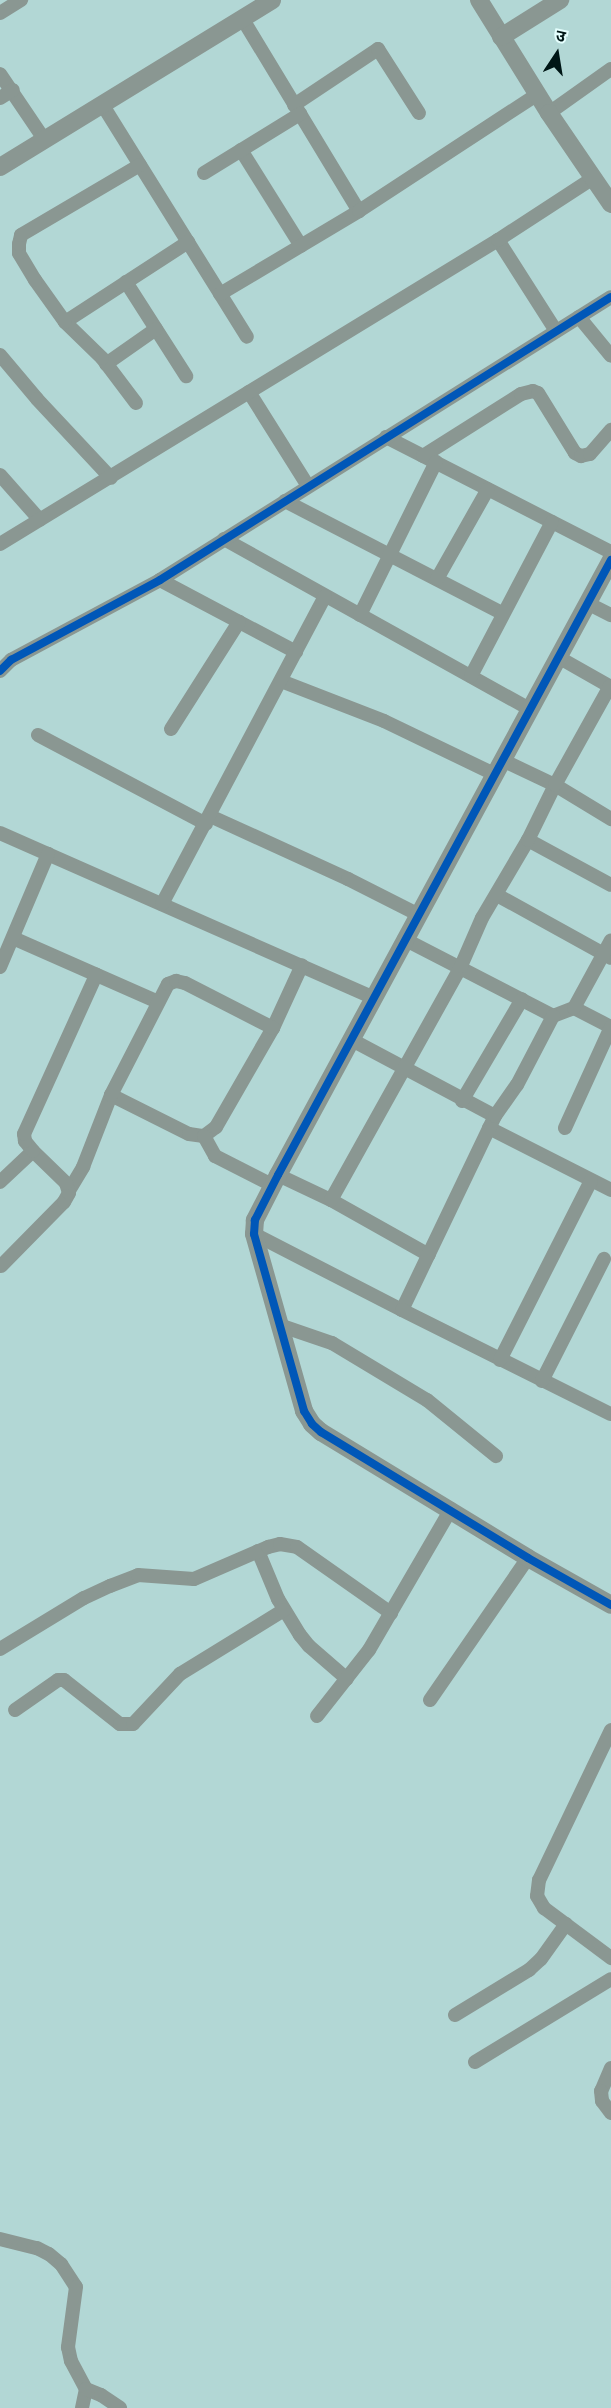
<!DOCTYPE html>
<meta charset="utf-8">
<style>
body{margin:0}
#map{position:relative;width:611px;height:2408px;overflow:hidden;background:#b2d7d5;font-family:Figtree,"Noto Sans Devanagari",sans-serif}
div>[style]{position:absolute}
.minor>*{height:14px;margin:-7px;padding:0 7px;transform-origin:7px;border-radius:7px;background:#8a9792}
.tertiary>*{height:18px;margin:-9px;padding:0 9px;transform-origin:9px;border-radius:9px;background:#8a9792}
.cycleway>*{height:8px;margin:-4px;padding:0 4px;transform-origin:4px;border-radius:4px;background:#0057b8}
span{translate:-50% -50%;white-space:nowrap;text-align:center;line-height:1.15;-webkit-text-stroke:6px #e4fefd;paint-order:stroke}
.north{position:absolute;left:527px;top:24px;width:60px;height:60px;-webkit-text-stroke:4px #e4fefd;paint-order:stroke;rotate:12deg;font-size:16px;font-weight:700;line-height:24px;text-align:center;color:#001616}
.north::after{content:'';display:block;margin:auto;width:21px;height:27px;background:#001616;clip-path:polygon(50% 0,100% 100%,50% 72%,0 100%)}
</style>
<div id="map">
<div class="minor">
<div style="left:0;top:13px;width:25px;rotate:-32deg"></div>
<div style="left:242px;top:18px;width:226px;rotate:58.8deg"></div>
<div style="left:0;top:74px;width:78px;rotate:55.9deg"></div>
<div style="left:0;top:98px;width:15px;rotate:-32deg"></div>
<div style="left:102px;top:104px;width:274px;rotate:58.1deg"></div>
<div style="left:294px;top:105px;width:101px;rotate:-33.7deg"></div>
<div style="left:378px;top:49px;width:76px;rotate:57.4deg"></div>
<div style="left:549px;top:113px;width:76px;rotate:-35.4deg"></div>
<div style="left:241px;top:150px;width:113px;rotate:58deg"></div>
<div style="left:204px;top:173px;width:113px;rotate:-31.6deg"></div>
<div style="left:498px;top:240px;width:108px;rotate:57.5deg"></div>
<div style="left:126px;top:282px;width:112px;rotate:57.4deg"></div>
<div style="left:220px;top:294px;width:162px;rotate:-30.8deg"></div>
<div style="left:359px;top:211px;width:214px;rotate:-33.2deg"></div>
<div style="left:579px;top:317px;width:50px;rotate:50.6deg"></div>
<div style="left:65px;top:322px;width:147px;rotate:-33deg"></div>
<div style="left:0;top:355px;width:57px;rotate:49.9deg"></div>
<div style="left:37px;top:399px;width:108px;rotate:46.9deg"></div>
<div style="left:106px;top:364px;width:61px;rotate:-35deg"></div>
<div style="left:249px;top:392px;width:111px;rotate:57.9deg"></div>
<div style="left:136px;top:403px;width:56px;rotate:-127.1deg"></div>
<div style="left:102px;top:358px;width:52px;rotate:-135.8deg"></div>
<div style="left:65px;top:322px;width:52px;rotate:-125.5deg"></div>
<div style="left:35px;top:280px;width:31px;rotate:-121deg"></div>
<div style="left:19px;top:253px;width:9px;rotate:-90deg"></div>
<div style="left:19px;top:244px;width:9px;rotate:-77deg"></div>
<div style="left:21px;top:235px;width:138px;rotate:-30.5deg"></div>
<div style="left:386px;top:437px;width:253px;rotate:27.1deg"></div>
<div style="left:423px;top:456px;width:116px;rotate:-32.3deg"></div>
<div style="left:521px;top:394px;width:12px;rotate:-14deg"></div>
<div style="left:533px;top:391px;width:5px;rotate:22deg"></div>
<div style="left:538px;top:393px;width:70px;rotate:58.3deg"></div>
<div style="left:575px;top:453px;width:7px;rotate:27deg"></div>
<div style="left:581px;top:456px;width:9px;rotate:-13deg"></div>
<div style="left:590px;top:454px;width:32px;rotate:-49deg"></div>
<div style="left:0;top:475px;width:60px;rotate:48.4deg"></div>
<div style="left:285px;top:501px;width:244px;rotate:27.3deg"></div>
<div style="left:224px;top:539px;width:350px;rotate:29.1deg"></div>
<div style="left:0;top:544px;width:583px;rotate:-31.4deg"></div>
<div style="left:498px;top:240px;width:113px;rotate:-33.1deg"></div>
<div style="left:437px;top:579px;width:103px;rotate:-60.5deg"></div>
<div style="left:160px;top:580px;width:154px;rotate:27.9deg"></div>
<div style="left:587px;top:603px;width:27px;rotate:27deg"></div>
<div style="left:360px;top:615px;width:171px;rotate:-63.6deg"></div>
<div style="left:558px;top:657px;width:61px;rotate:29.5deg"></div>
<div style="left:0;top:671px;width:16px;rotate:-45deg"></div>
<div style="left:11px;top:660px;width:169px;rotate:-28.2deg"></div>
<div style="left:160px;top:580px;width:532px;rotate:-32.11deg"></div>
<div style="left:471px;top:676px;width:174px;rotate:-62.3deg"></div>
<div style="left:281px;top:681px;width:110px;rotate:21.2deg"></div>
<div style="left:384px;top:721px;width:122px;rotate:25.7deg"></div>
<div style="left:171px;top:729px;width:127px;rotate:-57.6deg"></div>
<div style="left:38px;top:735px;width:190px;rotate:27.9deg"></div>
<div style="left:502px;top:760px;width:59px;rotate:25.3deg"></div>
<div style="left:555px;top:785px;width:66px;rotate:31.3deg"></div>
<div style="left:210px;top:816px;width:152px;rotate:24.5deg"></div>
<div style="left:348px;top:879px;width:77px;rotate:26.9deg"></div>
<div style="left:0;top:833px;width:407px;rotate:23.8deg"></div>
<div style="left:528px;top:840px;width:94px;rotate:28.5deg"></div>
<div style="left:497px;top:895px;width:130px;rotate:28.9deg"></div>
<div style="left:162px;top:904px;width:348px;rotate:-62.1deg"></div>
<div style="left:13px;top:938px;width:158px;rotate:23.8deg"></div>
<div style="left:404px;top:939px;width:168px;rotate:27.3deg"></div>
<div style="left:553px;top:1016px;width:22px;rotate:-21deg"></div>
<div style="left:574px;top:1008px;width:42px;rotate:27.2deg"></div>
<div style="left:611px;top:1027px;width:111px;rotate:114.5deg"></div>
<div style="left:0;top:967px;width:123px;rotate:-67deg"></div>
<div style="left:574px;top:1008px;width:77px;rotate:-61.4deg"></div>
<div style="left:350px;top:1039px;width:164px;rotate:28deg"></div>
<div style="left:111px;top:1095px;width:87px;rotate:26.6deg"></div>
<div style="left:189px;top:1134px;width:15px;rotate:8deg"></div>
<div style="left:204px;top:1136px;width:15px;rotate:-37deg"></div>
<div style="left:216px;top:1127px;width:114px;rotate:-60.1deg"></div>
<div style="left:273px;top:1028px;width:69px;rotate:-65.3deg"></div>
<div style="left:462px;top:1101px;width:118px;rotate:-59.5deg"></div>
<div style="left:489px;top:1128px;width:137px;rotate:26.9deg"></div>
<div style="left:204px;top:1136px;width:23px;rotate:61deg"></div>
<div style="left:215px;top:1156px;width:64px;rotate:27deg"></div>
<div style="left:278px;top:1175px;width:59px;rotate:25.3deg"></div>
<div style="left:331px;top:1200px;width:112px;rotate:29.3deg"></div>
<div style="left:0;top:1182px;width:45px;rotate:-43.2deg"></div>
<div style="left:70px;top:1189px;width:26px;rotate:-59deg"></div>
<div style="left:83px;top:1167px;width:77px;rotate:-68.7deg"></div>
<div style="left:111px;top:1095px;width:125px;rotate:-62.8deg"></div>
<div style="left:168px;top:984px;width:9px;rotate:-21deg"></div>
<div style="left:176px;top:981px;width:9px;rotate:13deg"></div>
<div style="left:185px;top:983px;width:99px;rotate:27.1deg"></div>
<div style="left:331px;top:1200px;width:268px;rotate:-60.9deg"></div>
<div style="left:461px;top:966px;width:52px;rotate:-66.4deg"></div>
<div style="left:482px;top:918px;width:91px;rotate:-59.5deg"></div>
<div style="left:528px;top:840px;width:61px;rotate:-63.9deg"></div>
<div style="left:555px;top:785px;width:113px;rotate:-60.9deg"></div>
<div style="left:254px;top:1234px;width:166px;rotate:27.2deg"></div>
<div style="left:402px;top:1310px;width:215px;rotate:-64.4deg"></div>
<div style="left:495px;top:1116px;width:38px;rotate:-55deg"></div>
<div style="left:517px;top:1085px;width:78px;rotate:-62.4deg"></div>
<div style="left:1px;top:1266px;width:90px;rotate:-45.5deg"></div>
<div style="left:64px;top:1202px;width:10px;rotate:-61deg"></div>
<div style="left:69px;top:1193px;width:10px;rotate:-107deg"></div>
<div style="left:66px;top:1183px;width:46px;rotate:-135.9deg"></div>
<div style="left:33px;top:1151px;width:13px;rotate:-129deg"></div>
<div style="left:25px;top:1141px;width:7px;rotate:-98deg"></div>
<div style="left:24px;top:1134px;width:175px;rotate:-65.6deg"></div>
<div style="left:402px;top:1310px;width:233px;rotate:26.5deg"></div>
<div style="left:279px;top:1325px;width:56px;rotate:18.8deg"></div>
<div style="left:332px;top:1343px;width:111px;rotate:31deg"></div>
<div style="left:427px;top:1400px;width:89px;rotate:39.1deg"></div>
<div style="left:500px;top:1360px;width:201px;rotate:-63.1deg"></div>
<div style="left:542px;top:1381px;width:137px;rotate:-63.1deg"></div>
<div style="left:258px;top:1551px;width:52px;rotate:67.4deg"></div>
<div style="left:278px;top:1599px;width:42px;rotate:58.6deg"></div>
<div style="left:300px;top:1635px;width:14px;rotate:51deg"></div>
<div style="left:309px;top:1646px;width:50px;rotate:41deg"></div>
<div style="left:0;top:1649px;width:98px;rotate:-31.3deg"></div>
<div style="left:84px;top:1598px;width:29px;rotate:-25deg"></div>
<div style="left:110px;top:1586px;width:30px;rotate:-21deg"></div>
<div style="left:138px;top:1575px;width:56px;rotate:4.1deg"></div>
<div style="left:194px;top:1579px;width:81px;rotate:-23.4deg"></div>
<div style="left:268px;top:1547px;width:12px;rotate:-14deg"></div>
<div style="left:280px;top:1544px;width:17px;rotate:10deg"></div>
<div style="left:297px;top:1547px;width:115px;rotate:35.1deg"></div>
<div style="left:430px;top:1700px;width:173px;rotate:-55.4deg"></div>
<div style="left:15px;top:1710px;width:52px;rotate:-34.9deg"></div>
<div style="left:58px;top:1680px;width:6px"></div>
<div style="left:64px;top:1680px;width:71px;rotate:38.2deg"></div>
<div style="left:120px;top:1724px;width:13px"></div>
<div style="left:133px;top:1724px;width:69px;rotate:-46.8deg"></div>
<div style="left:180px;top:1674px;width:122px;rotate:-31.6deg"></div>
<div style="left:317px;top:1716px;width:84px;rotate:-51.8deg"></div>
<div style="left:369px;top:1650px;width:163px;rotate:-59.8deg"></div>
<div style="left:611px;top:1730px;width:166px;rotate:115.6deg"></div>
<div style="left:539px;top:1880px;width:16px;rotate:97deg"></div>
<div style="left:537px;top:1896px;width:14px;rotate:60deg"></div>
<div style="left:544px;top:1908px;width:84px;rotate:36.7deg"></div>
<div style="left:455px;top:2015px;width:87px;rotate:-31.3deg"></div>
<div style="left:529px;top:1970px;width:16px;rotate:-43deg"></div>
<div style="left:541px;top:1959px;width:43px;rotate:-54.5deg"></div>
<div style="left:475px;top:2062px;width:159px;rotate:-31.4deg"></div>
<div style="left:611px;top:2068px;width:25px;rotate:113deg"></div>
<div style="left:601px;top:2091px;width:10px;rotate:84deg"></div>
<div style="left:602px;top:2101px;width:15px;rotate:53deg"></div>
<div style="left:0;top:2239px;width:38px;rotate:14deg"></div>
<div style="left:37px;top:2248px;width:13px;rotate:27deg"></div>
<div style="left:49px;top:2254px;width:16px;rotate:40deg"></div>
<div style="left:61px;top:2264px;width:27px;rotate:57deg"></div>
<div style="left:76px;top:2287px;width:61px;rotate:97.6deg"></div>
<div style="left:68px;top:2347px;width:14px;rotate:78deg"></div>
<div style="left:71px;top:2361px;width:32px;rotate:62deg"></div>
<div style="left:86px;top:2389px;width:19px;rotate:102deg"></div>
<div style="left:86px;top:2389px;width:16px;rotate:22deg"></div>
<div style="left:101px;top:2395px;width:23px;rotate:34deg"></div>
</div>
<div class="tertiary">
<div style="left:479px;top:0;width:133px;rotate:58.2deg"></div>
<div style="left:549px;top:113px;width:110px;rotate:55.7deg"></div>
<div style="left:501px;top:37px;width:70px;rotate:-32.1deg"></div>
<div style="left:0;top:167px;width:319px;rotate:-31.5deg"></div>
<div style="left:611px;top:560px;width:699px;rotate:118.43deg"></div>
<div style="left:278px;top:1175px;width:51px;rotate:117.1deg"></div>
<div style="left:255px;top:1220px;width:14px;rotate:94deg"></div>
<div style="left:254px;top:1234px;width:184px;rotate:74.2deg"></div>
<div style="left:304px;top:1411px;width:15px;rotate:58deg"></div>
<div style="left:312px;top:1424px;width:12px;rotate:42deg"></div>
<div style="left:321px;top:1432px;width:242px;rotate:31.3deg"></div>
<div style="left:528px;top:1558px;width:95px;rotate:29.5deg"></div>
</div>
<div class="cycleway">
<div style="left:611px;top:560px;width:699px;rotate:118.43deg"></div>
<div style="left:278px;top:1175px;width:51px;rotate:117.1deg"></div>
<div style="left:255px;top:1220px;width:14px;rotate:94deg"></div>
<div style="left:254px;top:1234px;width:184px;rotate:74.2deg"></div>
<div style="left:304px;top:1411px;width:15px;rotate:58deg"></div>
<div style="left:312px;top:1424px;width:12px;rotate:42deg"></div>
<div style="left:321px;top:1432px;width:242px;rotate:31.3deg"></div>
<div style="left:528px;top:1558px;width:95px;rotate:29.5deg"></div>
<div style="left:0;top:671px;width:16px;rotate:-45deg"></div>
<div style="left:11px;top:660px;width:169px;rotate:-28.2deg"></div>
<div style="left:160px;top:580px;width:532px;rotate:-32.11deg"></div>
</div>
<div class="north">उ</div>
</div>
